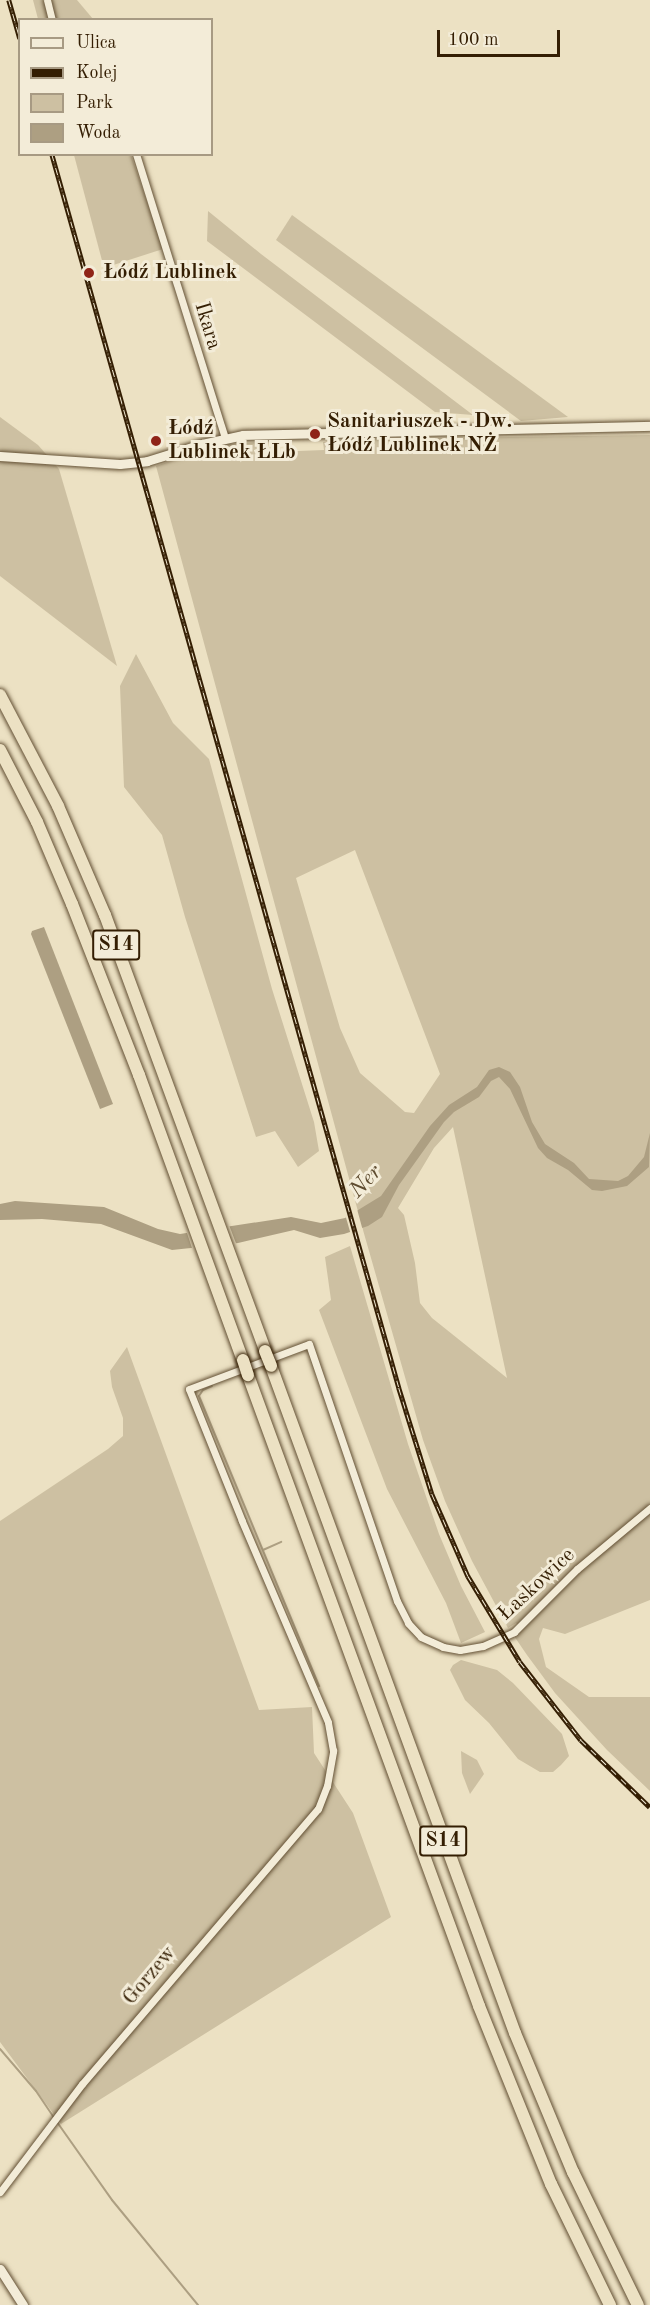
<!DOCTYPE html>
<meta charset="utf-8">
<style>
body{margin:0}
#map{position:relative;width:650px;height:2305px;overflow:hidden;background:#ece1c3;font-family:"Old Standard TT",serif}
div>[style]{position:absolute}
.green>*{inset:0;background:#cdc0a2}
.water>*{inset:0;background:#ad9f82}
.pier>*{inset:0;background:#ece1c3}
.stream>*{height:2px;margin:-1px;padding:0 1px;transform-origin:1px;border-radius:1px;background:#ad9f82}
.roads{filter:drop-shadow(0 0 2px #624f33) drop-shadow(0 0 2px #624f33)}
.street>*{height:7px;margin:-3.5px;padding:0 3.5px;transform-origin:3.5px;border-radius:3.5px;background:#f3ecd8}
.secondary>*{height:9px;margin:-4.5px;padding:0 4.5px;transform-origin:4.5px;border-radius:4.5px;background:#f3ecd8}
.highway>*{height:12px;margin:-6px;padding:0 6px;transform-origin:6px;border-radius:6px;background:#ece1c3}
.rail>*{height:4.5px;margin-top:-2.25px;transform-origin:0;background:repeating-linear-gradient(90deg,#f3ecd8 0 7px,#341e03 0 14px);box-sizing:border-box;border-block:2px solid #341e03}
.bridges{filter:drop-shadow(0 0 2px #341e03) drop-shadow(0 0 2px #341e03)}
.highway-bridge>*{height:12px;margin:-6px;padding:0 6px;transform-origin:6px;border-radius:6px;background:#ece1c3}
.dots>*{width:16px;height:16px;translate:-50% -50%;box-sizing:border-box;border:3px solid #f3ecd8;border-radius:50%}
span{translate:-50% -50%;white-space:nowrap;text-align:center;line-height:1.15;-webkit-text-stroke:6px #f3ecd8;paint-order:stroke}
.shield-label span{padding:2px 4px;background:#f3ecd8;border:2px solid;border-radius:4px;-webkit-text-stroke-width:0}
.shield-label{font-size:20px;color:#341e03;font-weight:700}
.poi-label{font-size:21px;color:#341e03;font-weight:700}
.left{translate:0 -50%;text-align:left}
.street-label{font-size:21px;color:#341e03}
.water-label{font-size:22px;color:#5e4b2f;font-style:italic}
.legend{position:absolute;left:18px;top:18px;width:195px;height:138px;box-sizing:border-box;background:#f3ecd8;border:2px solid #a79a83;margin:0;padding:8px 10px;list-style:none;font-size:18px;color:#341e03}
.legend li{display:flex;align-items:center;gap:12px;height:30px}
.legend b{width:30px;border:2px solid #a79a83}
.scale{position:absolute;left:437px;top:30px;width:123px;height:27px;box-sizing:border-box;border:3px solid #341e03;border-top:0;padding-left:8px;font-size:18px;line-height:21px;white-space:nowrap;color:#341e03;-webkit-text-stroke:4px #f3ecd8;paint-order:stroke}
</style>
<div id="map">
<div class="green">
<div style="clip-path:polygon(33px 0,77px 0,93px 19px,38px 19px)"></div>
<div style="clip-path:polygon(74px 155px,131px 155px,163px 249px,104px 268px)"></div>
<div style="clip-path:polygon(208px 211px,261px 254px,473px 415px,435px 412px,207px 241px)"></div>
<div style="clip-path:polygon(292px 215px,568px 417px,521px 421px,276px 240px)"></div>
<div style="clip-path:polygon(0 417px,38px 445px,59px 469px,117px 666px,0 576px)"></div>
<div style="clip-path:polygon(evenodd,650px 435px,650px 1600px,565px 1634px,543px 1628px,539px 1639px,546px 1667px,589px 1697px,650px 1697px,650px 1791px,607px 1750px,555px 1693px,527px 1655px,514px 1636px,536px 1616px,533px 1610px,518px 1625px,516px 1623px,508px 1628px,472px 1561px,445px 1501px,423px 1440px,363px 1230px,156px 466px,226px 442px,232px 444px,261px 442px,273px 452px,324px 450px,323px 442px,353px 439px,650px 435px,355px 850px,440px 1074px,414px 1113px,405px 1112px,360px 1073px,340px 1028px,296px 878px,355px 850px,650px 435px,453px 1127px,507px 1378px,432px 1318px,420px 1303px,415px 1263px,404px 1215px,398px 1208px,434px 1148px,453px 1127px)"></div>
<div style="clip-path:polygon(136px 654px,173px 723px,209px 759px,272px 989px,314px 1122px,319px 1151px,298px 1167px,275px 1131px,256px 1137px,185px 917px,162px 835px,124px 787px,120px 686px)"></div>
<div style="clip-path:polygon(350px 1246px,408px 1444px,439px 1534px,461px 1586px,485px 1632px,461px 1643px,446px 1603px,387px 1489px,319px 1310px,331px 1300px,325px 1257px)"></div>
<div style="clip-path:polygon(127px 1347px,259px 1710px,312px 1707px,314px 1753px,353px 1813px,391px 1917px,61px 2124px,0 2042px,0 1521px,108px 1449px,123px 1436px,123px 1418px,112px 1387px,110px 1371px)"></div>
<div style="clip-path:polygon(461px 1660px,497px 1670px,513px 1683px,562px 1734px,569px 1756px,561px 1765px,553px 1772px,540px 1772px,518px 1759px,489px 1723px,465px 1700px,450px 1670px,453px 1665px)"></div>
<div style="clip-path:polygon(461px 1751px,477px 1760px,484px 1774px,470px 1794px,462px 1773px)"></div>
</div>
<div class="water">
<div style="clip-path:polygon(44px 927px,113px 1104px,100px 1109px,31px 934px,32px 931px)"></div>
<div style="clip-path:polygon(499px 1067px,510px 1072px,520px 1087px,532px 1122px,545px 1144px,574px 1163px,589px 1179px,618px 1181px,628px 1176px,644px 1157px,650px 1133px,649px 1167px,627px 1186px,602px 1191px,592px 1190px,568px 1170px,547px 1158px,538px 1148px,510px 1089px,499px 1077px,491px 1081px,479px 1097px,454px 1112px,444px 1122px,399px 1185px,382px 1217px,368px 1226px,344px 1234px,320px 1238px,294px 1230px,238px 1243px,172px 1250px,101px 1224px,42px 1219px,0 1220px,0 1204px,15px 1201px,104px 1207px,158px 1229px,180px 1234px,291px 1217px,321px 1223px,345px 1218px,381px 1196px,430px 1126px,449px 1105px,477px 1087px,489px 1070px)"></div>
</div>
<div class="pier">
<div style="clip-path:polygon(357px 1209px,363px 1231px,351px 1235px,345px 1214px)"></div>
<div style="clip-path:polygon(229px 1225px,237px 1246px,193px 1251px,186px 1230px)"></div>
</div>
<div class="stream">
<div style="left:212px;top:1386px;width:10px;rotate:156deg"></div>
<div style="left:203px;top:1390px;width:7px;rotate:124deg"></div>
<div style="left:199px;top:1396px;width:314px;rotate:67.5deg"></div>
<div style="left:263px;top:1550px;width:20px;rotate:-24deg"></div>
<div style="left:0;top:2049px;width:55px;rotate:49.4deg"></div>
<div style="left:36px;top:2091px;width:32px;rotate:56deg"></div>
<div style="left:57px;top:2122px;width:95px;rotate:54.8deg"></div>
<div style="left:112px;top:2200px;width:136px;rotate:50.7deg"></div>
</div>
<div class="roads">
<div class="street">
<div style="left:47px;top:0;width:21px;rotate:76deg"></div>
<div style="left:136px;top:154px;width:298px;rotate:72.6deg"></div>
<div style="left:0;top:2192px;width:136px;rotate:-52.8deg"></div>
<div style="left:82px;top:2084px;width:362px;rotate:-49.4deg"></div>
<div style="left:318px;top:1809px;width:25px;rotate:-69deg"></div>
<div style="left:327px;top:1786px;width:36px;rotate:-80deg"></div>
<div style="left:333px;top:1751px;width:29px;rotate:-100deg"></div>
<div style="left:328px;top:1722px;width:219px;rotate:-113.2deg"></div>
<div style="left:242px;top:1521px;width:142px;rotate:-111.9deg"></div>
<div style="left:189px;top:1389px;width:128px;rotate:-20.6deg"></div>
<div style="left:309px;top:1344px;width:272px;rotate:71.1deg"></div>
<div style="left:397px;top:1601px;width:25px;rotate:63deg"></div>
<div style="left:408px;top:1623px;width:19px;rotate:47deg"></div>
<div style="left:421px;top:1637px;width:24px;rotate:24deg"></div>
<div style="left:443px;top:1647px;width:17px;rotate:10deg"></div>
<div style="left:460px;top:1650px;width:23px;rotate:-10deg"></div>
<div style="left:483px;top:1646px;width:34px;rotate:-24deg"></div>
<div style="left:514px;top:1632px;width:89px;rotate:-45deg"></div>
<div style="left:577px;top:1569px;width:95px;rotate:-39.9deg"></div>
</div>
<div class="secondary">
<div style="left:0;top:456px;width:120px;rotate:3.8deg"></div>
<div style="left:120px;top:464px;width:27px;rotate:-6deg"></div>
<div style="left:147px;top:461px;width:58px;rotate:-17.2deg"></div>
<div style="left:202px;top:444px;width:42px;rotate:-12.4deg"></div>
<div style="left:243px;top:435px;width:407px;rotate:-1.3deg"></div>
<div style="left:0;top:2269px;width:43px;rotate:57.4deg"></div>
</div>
<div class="highway">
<div style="left:0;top:695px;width:125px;rotate:62.4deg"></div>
<div style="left:58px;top:806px;width:119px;rotate:66.7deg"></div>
<div style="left:105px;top:915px;width:464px;rotate:69.8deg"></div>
<div style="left:0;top:750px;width:81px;rotate:62.8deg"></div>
<div style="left:37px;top:822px;width:89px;rotate:66.9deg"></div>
<div style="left:72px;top:904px;width:184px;rotate:68.6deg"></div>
<div style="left:139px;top:1075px;width:303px;rotate:70deg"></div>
<div style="left:271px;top:1366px;width:710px;rotate:69.91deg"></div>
<div style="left:515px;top:2033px;width:151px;rotate:67.4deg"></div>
<div style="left:573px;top:2172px;width:148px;rotate:64deg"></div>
<div style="left:248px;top:1375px;width:672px;rotate:69.89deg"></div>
<div style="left:479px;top:2006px;width:192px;rotate:68deg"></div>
<div style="left:551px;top:2184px;width:135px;rotate:64deg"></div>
</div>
</div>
<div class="rail">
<div style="left:9px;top:0;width:40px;rotate:74deg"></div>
<div style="left:52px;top:154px;width:1282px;rotate:74.29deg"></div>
<div style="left:399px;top:1388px;width:111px;rotate:72.7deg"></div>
<div style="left:432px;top:1494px;width:90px;rotate:66.3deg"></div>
<div style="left:468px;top:1576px;width:100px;rotate:58.8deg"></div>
<div style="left:520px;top:1662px;width:99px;rotate:52deg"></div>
<div style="left:581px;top:1740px;width:96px;rotate:44.2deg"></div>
</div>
<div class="bridges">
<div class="highway-bridge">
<div style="left:265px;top:1351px;width:16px;rotate:68deg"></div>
<div style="left:243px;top:1360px;width:16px;rotate:72deg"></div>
</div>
</div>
<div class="dots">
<div style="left:89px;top:273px;background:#8f2418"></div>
<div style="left:315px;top:434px;background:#8f2418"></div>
<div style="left:156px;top:441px;background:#8f2418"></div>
</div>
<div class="shield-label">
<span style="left:116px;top:945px">S14</span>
<span style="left:443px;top:1841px">S14</span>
</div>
<div class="poi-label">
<span class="left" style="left:103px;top:273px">Łódź Lublinek</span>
<span class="left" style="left:327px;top:434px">Sanitariuszek - Dw.<br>Łódź Lublinek NŻ</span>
<span class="left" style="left:168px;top:441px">Łódź<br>Lublinek ŁLb</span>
</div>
<div class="street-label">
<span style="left:207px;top:326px;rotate:73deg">Ikara</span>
<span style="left:537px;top:1585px;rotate:-43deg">Łaskowice</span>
<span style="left:150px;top:1976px;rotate:-50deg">Gorzew</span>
</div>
<div class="water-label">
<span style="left:366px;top:1182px;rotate:-47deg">Ner</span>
</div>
<ul class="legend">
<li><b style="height:8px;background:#f3ecd8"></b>Ulica</li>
<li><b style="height:8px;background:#341e03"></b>Kolej</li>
<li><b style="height:16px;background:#cdc0a2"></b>Park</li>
<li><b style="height:16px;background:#ad9f82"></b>Woda</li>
</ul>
<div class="scale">100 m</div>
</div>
